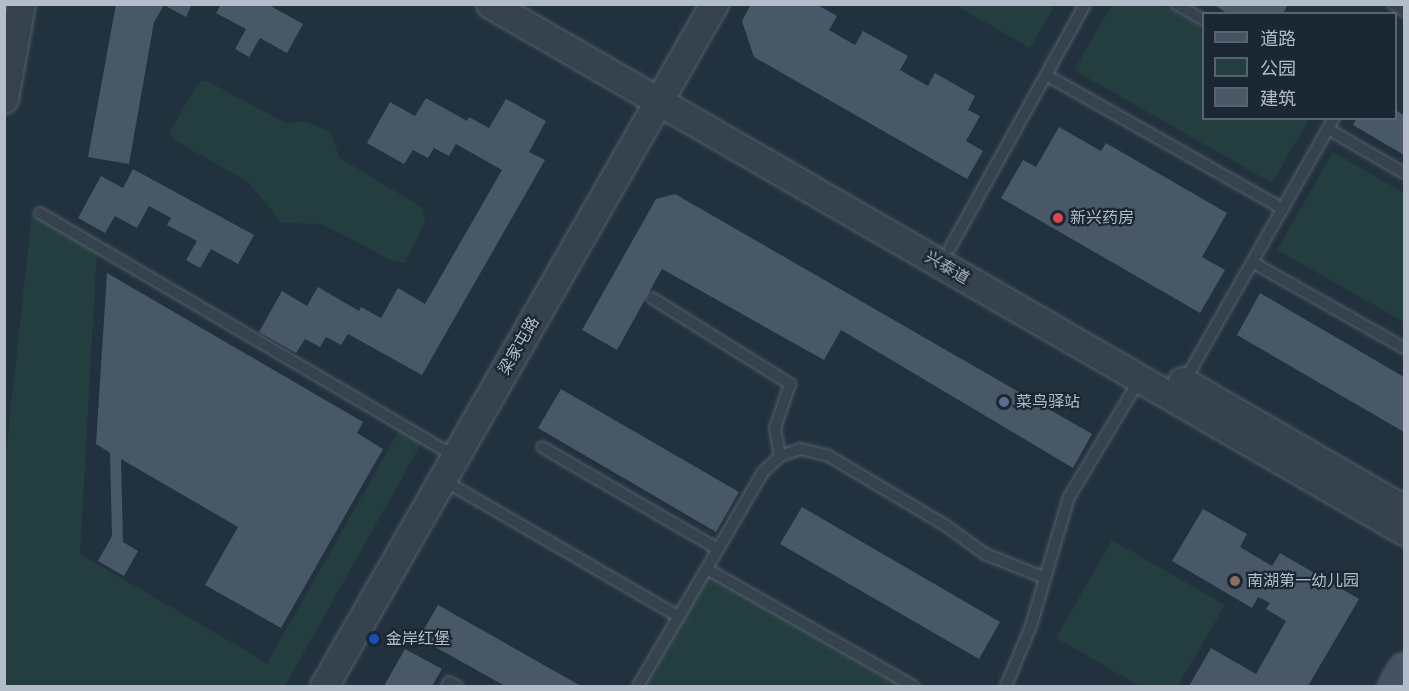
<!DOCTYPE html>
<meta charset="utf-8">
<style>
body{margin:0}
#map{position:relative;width:1409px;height:691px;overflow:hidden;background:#22313e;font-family:Raleway,"Noto Sans SC",sans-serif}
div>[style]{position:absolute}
.green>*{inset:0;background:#243e3f}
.building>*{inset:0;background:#485867}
.roads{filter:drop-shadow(0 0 2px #54606c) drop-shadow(0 0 2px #54606c)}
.service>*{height:10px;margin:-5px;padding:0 5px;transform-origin:5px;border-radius:5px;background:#36424e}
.tertiary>*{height:27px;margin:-13.5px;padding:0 13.5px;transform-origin:13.5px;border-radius:13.5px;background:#36424e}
.secondary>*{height:30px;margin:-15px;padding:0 15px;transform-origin:15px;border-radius:15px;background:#445261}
.dots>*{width:16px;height:16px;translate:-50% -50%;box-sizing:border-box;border:3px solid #1b2733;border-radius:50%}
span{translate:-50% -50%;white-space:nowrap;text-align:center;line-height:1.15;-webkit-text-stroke:4.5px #1b2733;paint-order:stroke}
.poi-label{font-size:16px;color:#b2bdc9}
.left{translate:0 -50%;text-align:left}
.street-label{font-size:16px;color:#b2bdc9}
.frame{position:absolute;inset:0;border:6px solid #b2bdc9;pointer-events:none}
.legend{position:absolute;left:1202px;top:12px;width:195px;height:108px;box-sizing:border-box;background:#1b2733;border:2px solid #57636f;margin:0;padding:8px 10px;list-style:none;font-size:18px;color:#b2bdc9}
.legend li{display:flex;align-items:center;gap:12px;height:30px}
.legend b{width:30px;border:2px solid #57636f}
</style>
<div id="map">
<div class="green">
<div style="clip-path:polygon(955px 5px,1055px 5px,1030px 48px)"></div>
<div style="clip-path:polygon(1112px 5px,1163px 5px,1203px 28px,1204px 118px,1309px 119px,1272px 183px,1074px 70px)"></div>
<div style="clip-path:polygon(205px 80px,288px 124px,305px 121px,330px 132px,340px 158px,423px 208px,425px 222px,405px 263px,395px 262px,321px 224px,282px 223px,248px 182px,176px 141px,170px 132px,197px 84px)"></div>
<div style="clip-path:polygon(1333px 152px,1404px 193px,1404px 322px,1277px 250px)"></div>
<div style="clip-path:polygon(32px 212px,97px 250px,80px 554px,267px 663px,400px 429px,422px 442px,285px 686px,5px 686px,5px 464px)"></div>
<div style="clip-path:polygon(1112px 540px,1225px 605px,1178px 686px,1140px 686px,1056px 638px)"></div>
<div style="clip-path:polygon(709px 573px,905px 686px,644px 686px)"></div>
</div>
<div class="building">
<div style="clip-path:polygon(116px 4px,192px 4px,186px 17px,164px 5px,154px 22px,129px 164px,88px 157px)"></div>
<div style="clip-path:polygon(217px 4px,267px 4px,303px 24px,287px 53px,260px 38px,249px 57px,235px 49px,246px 29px,216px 13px,220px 6px)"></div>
<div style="clip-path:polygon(751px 4px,816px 4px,837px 16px,829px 30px,855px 45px,863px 31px,908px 56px,900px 70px,928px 86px,935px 73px,975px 96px,968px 110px,980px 116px,966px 141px,983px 151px,967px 179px,754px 57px,742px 21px)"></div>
<div style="clip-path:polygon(1213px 4px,1288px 4px,1283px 14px,1228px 14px)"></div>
<div style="clip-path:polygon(426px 98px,467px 121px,469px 117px,489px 128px,506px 99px,546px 121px,529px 152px,545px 160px,422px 375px,348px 334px,341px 345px,326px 337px,320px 347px,305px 339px,296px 353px,259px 332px,282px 291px,307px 306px,318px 287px,359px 311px,361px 307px,381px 318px,398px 288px,425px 304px,502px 170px,456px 144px,449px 156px,434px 148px,428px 158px,413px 150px,404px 164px,367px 143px,390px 102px,415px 116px)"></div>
<div style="clip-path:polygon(1396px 110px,1404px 116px,1404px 155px,1353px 125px,1357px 118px,1396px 118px)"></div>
<div style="clip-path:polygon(1059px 127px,1101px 151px,1106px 143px,1227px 213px,1202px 257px,1225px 270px,1200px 313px,1001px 198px,1023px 160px,1036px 167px)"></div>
<div style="clip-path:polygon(133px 169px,254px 235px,238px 264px,211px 249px,200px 268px,186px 260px,197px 241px,167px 225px,171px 218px,149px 206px,137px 228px,115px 216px,105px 233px,78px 218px,101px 176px,123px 188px)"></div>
<div style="clip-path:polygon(675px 194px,1092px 434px,1073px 468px,841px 330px,824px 360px,662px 269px,617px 350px,582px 330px,656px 199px)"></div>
<div style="clip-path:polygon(107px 273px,363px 422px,357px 433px,383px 449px,281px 628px,205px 585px,238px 527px,121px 459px,123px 542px,138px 551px,124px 576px,98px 561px,112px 536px,110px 453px,96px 444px)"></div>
<div style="clip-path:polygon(1260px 293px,1404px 377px,1404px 432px,1237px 335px)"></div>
<div style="clip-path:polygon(561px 389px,739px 492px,716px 532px,538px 428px)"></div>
<div style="clip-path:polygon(802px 507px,1000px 622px,979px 659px,780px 544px)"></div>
<div style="clip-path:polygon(1203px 509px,1247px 534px,1240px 547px,1272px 566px,1280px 553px,1359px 599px,1308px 686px,1189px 686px,1211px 648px,1256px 674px,1286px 621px,1266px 609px,1270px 603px,1258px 597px,1252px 608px,1172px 561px)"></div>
<div style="clip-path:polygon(438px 605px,581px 686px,505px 686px,419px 638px)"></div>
<div style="clip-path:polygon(405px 649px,442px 669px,432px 686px,384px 686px)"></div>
</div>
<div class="roads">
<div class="service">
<div style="left:1176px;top:4px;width:32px;rotate:30deg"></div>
<div style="left:1393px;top:4px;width:13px;rotate:32deg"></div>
<div style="left:1048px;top:76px;width:270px;rotate:29.5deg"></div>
<div style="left:1328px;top:129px;width:88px;rotate:30.1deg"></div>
<div style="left:40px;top:213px;width:481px;rotate:30.4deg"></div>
<div style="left:950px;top:248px;width:279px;rotate:-61deg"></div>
<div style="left:1252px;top:262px;width:175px;rotate:29.5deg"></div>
<div style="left:652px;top:298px;width:163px;rotate:31.9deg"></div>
<div style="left:790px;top:384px;width:46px;rotate:108.8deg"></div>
<div style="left:775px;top:428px;width:28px;rotate:80deg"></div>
<div style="left:1184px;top:382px;width:304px;rotate:-60.4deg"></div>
<div style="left:542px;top:447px;width:203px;rotate:30.1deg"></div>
<div style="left:443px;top:480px;width:273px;rotate:30.1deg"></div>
<div style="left:707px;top:569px;width:237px;rotate:29.6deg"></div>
<div style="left:447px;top:686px;width:4px;rotate:-63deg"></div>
<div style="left:449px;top:682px;width:9px;rotate:27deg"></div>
<div style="left:638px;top:686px;width:248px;rotate:-59.7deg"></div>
<div style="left:763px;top:472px;width:23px;rotate:-43deg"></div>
<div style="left:780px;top:456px;width:21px;rotate:-19deg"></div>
<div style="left:800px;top:449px;width:28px;rotate:13deg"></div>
<div style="left:827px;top:455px;width:137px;rotate:30.7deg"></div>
<div style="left:945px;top:525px;width:49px;rotate:35.9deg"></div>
<div style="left:985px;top:554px;width:65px;rotate:21.8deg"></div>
<div style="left:1006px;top:686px;width:65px;rotate:-67.4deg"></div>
<div style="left:1031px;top:626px;width:134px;rotate:-73.6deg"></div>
<div style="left:1069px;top:497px;width:138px;rotate:-59deg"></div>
</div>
<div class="tertiary">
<div style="left:490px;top:4px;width:1055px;rotate:29.97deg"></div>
<div style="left:4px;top:99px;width:97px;rotate:-79.9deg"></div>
<div style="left:1182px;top:381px;width:256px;rotate:30deg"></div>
<div style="left:324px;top:686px;width:786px;rotate:-60.24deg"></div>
</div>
<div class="secondary">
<div style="left:1394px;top:686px;width:20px;rotate:-60deg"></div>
</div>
</div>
<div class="dots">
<div style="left:1058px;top:218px;background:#e0444e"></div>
<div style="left:1004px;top:402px;background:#5c6f8a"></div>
<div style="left:1235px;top:581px;background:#8d6e63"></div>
<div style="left:374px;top:639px;background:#1a4fb4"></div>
</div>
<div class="poi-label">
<span class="left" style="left:1070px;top:218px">新兴药房</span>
<span class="left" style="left:1016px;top:402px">菜鸟驿站</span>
<span class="left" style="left:1247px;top:581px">南湖第一幼儿园</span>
<span class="left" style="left:386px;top:639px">金岸红堡</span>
</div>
<div class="street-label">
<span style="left:947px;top:268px;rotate:30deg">兴泰道</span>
<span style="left:519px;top:346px;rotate:-60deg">梁家屯路</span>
</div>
<div class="frame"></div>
<ul class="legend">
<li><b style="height:8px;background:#445261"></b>道路</li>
<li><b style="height:16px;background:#243e3f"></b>公园</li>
<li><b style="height:16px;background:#485867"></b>建筑</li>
</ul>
</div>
